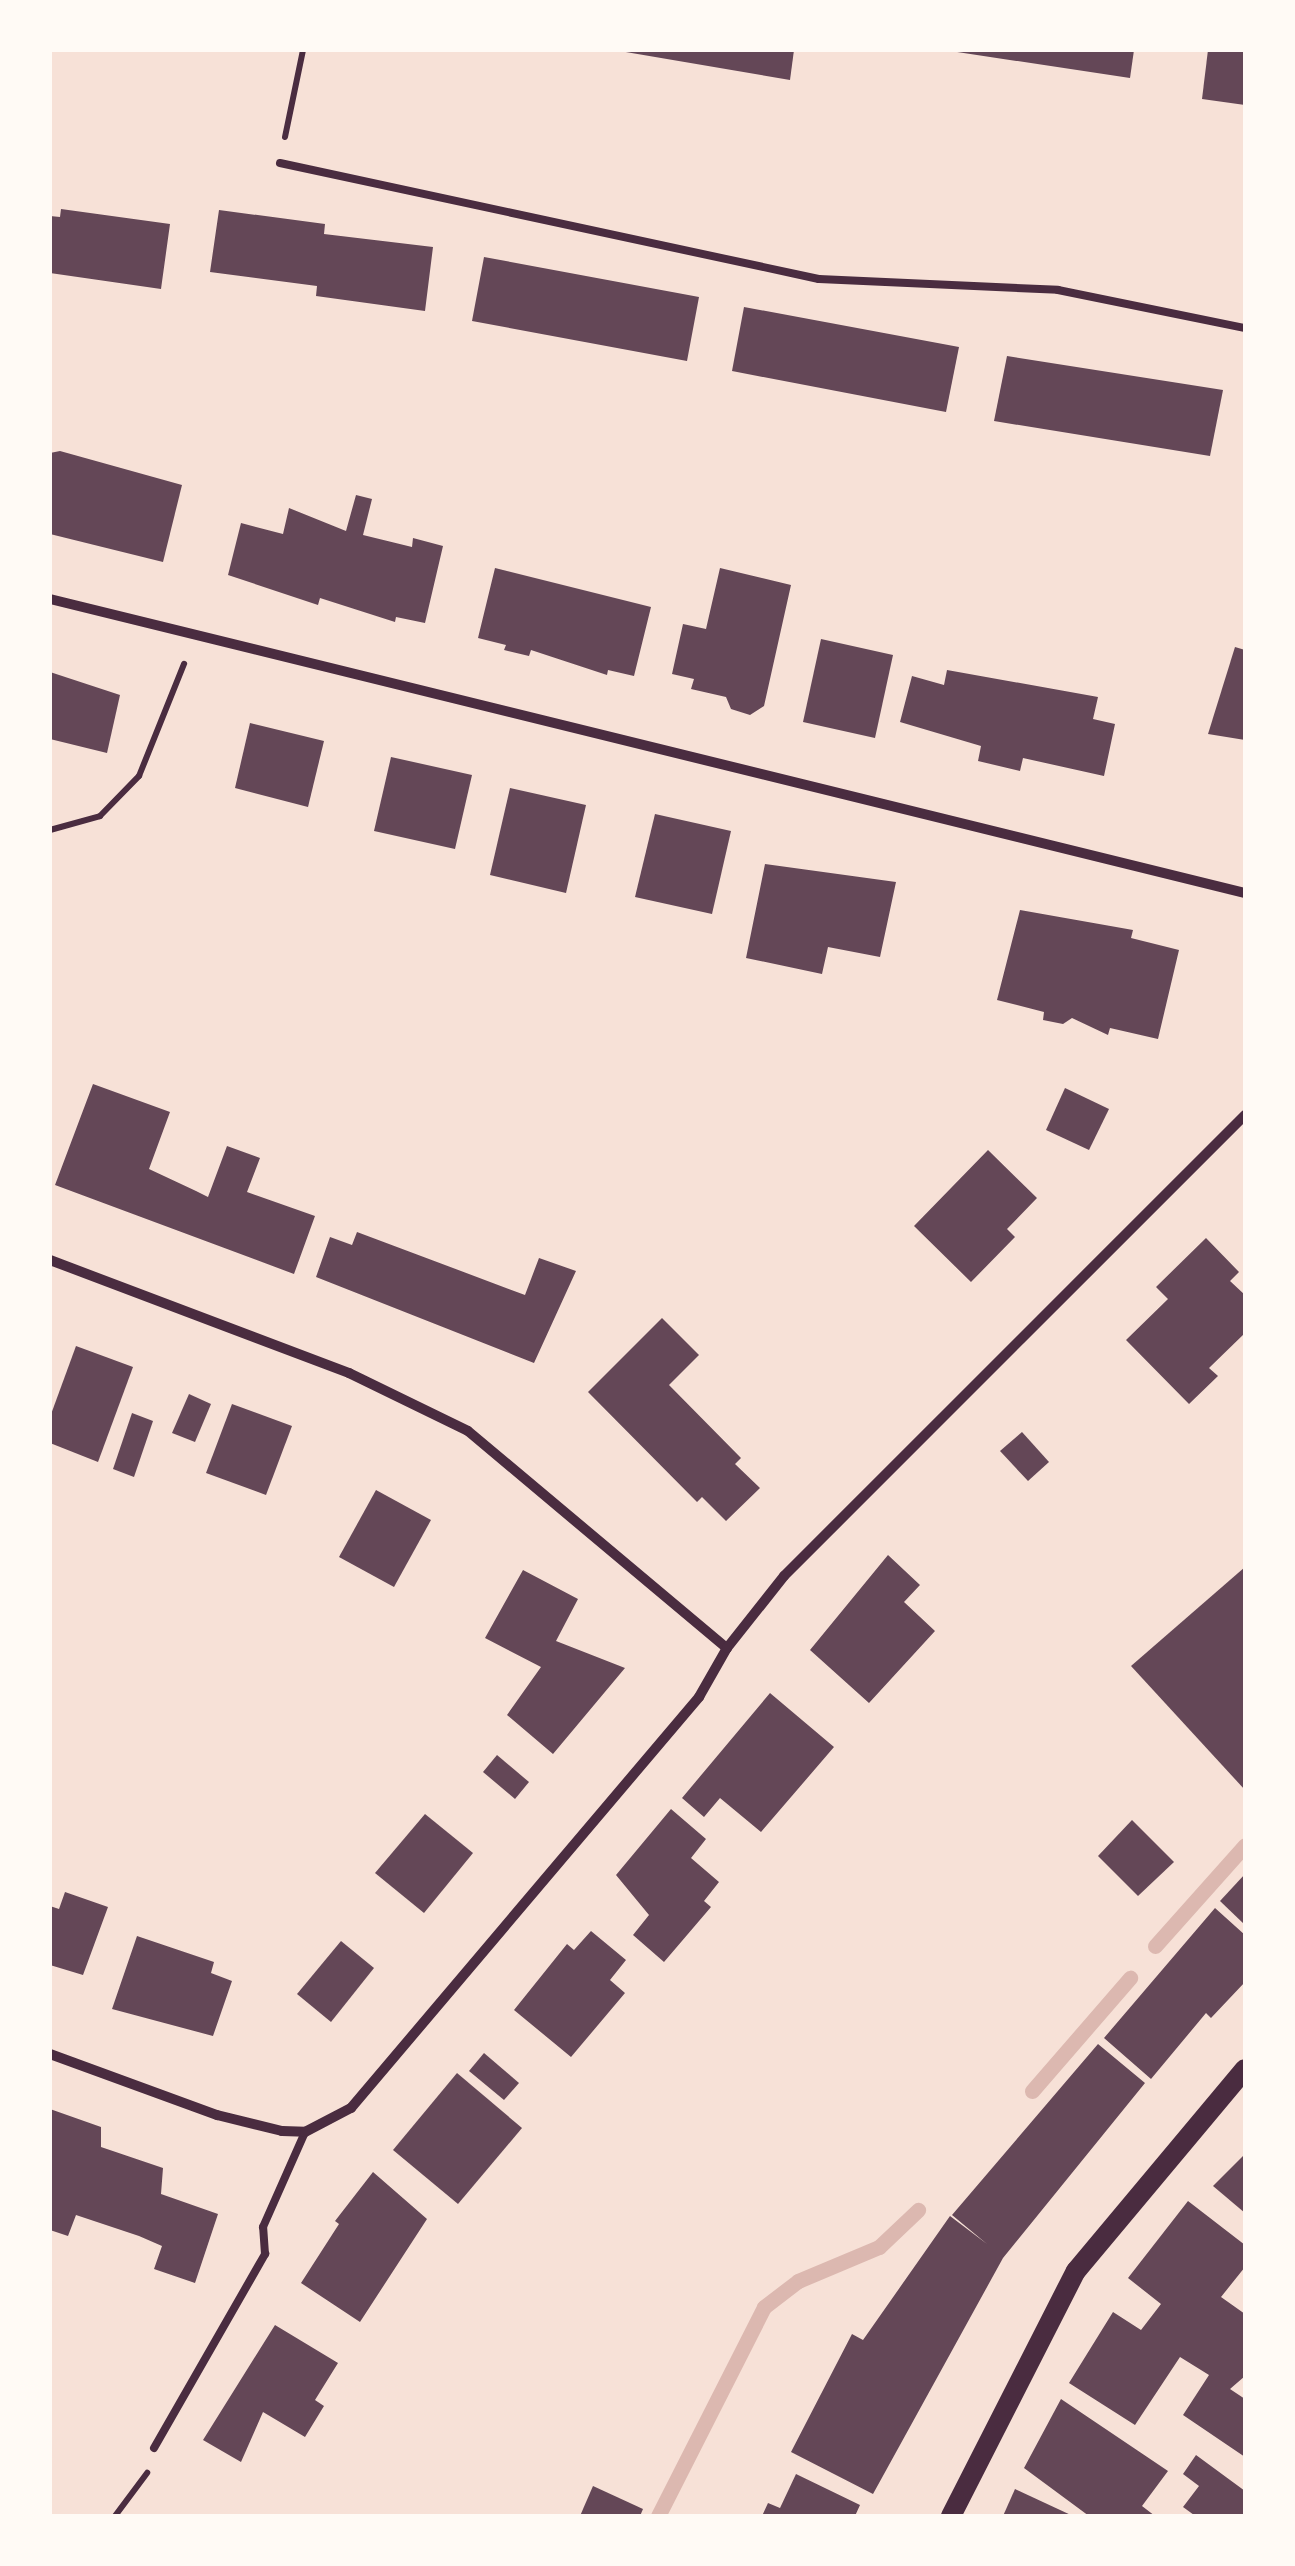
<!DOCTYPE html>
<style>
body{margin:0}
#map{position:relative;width:1295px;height:2566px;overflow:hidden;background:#f7e1d7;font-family:Lato,sans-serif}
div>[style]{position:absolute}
.stream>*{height:15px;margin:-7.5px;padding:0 7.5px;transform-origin:7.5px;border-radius:7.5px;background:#dcb8b0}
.building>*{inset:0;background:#644757}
.path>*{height:6px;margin:-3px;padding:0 3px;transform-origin:3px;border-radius:3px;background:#4a2c40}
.service>*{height:8px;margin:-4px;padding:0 4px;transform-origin:4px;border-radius:4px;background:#4a2c40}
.minor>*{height:10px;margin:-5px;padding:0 5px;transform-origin:5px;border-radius:5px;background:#4a2c40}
.secondary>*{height:20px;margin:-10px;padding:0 10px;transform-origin:10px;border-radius:10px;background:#4a2c40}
span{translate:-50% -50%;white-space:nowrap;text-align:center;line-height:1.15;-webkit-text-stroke:10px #fffaf5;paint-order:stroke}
.frame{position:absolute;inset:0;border:52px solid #fffaf5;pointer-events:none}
</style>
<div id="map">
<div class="stream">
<div style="left:1155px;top:1946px;width:135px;rotate:-48.3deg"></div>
<div style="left:1032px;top:2091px;width:150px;rotate:-49.1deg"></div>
<div style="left:658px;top:2516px;width:234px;rotate:-63.1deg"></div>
<div style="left:764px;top:2307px;width:43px;rotate:-37.4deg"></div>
<div style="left:798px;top:2281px;width:88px;rotate:-22.8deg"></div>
<div style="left:879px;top:2247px;width:54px;rotate:-43.5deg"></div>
</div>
<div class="building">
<div style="clip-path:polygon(614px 50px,794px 50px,790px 80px)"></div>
<div style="clip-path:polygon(944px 50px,1134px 50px,1130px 78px)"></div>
<div style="clip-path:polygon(1208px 50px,1245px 50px,1245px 105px,1202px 99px)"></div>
<div style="clip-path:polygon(61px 209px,170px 224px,161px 289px,50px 273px,50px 216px,60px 217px)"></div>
<div style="clip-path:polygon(219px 210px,325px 224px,324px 234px,433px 247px,425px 311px,316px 296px,317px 286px,210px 272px)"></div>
<div style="clip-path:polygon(484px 257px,699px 297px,687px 361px,472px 321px)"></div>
<div style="clip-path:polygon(744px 307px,959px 347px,946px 412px,732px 371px)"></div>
<div style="clip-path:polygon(1007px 356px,1223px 390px,1210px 456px,994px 421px)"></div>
<div style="clip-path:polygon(60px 451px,182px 485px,163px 562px,50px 534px,50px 453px)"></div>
<div style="clip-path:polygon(356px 495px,372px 499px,363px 535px,412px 547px,413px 538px,443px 546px,425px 623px,396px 617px,395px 622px,320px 598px,318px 605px,228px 575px,241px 523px,283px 534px,289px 508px,346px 531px)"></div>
<div style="clip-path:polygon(495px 568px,651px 607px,634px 676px,608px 670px,607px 675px,531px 650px,529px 656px,504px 650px,506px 645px,478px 638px)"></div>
<div style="clip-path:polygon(720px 568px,791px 585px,764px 706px,750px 715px,731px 709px,726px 697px,691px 689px,694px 679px,672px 674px,683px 624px,706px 629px)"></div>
<div style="clip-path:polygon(821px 639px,893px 655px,875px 738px,803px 722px)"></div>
<div style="clip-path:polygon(1235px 647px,1245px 650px,1245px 740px,1208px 734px)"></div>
<div style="clip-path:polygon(947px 670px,1098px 697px,1093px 719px,1115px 724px,1104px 776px,1023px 758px,1020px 771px,978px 761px,981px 746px,900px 722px,912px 676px,944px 685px)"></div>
<div style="clip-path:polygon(50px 672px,120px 695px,107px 753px,50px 739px)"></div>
<div style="clip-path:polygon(250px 723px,324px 741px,308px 807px,235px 788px)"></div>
<div style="clip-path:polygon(391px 757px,472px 775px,455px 849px,374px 831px)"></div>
<div style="clip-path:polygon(510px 788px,586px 805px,566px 893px,490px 875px)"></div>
<div style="clip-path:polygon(655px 814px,731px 831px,712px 914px,635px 897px)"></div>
<div style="clip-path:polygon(765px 864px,896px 882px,880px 957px,828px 947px,822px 974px,746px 958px)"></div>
<div style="clip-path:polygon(1020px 910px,1133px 930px,1131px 938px,1179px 950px,1158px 1039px,1110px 1028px,1108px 1035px,1072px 1018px,1063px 1024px,1043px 1020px,1044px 1012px,997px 1000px)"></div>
<div style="clip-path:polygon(93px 1084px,170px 1112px,149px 1169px,196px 1191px,208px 1197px,227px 1146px,260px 1158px,247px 1192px,315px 1216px,294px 1274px,55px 1185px)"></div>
<div style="clip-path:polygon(1065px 1088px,1109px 1109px,1089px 1150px,1046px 1130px)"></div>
<div style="clip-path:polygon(988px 1150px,1037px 1198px,1007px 1229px,1015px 1237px,971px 1282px,914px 1226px)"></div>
<div style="clip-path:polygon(357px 1232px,525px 1295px,539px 1258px,576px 1271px,534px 1363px,316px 1277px,330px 1237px,352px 1245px)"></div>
<div style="clip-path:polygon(1206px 1238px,1239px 1272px,1230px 1281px,1245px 1295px,1245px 1333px,1209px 1368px,1218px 1376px,1189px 1404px,1126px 1340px,1168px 1299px,1156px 1287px)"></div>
<div style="clip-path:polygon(662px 1318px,699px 1355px,669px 1385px,741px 1458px,735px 1464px,760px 1488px,726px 1521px,702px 1497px,697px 1502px,588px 1392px)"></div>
<div style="clip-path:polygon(76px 1346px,133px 1367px,98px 1462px,50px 1443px,50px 1417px)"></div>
<div style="clip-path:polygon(189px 1394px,211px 1404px,195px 1442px,172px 1433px)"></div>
<div style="clip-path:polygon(232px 1404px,292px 1426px,266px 1495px,206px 1473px)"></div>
<div style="clip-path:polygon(132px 1413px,153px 1421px,134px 1477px,113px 1469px)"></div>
<div style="clip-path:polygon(1022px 1432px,1049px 1462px,1028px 1481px,1000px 1451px)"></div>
<div style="clip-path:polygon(376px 1490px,431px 1520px,394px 1587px,339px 1557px)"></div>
<div style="clip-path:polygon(888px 1555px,920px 1585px,904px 1602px,935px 1631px,869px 1703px,810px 1650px)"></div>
<div style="clip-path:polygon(1245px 1567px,1245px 1790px,1131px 1666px)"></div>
<div style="clip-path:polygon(523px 1570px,578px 1599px,556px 1641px,625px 1668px,553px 1754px,507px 1715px,541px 1667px,485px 1638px)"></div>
<div style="clip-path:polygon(770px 1693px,834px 1747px,761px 1832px,720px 1798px,704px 1817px,682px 1798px)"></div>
<div style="clip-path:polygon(497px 1755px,529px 1782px,515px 1799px,483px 1772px)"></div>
<div style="clip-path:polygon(671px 1809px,706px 1839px,691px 1858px,719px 1882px,704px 1901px,711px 1907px,664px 1962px,633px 1935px,649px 1915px,616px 1875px)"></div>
<div style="clip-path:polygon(425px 1814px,473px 1853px,424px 1913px,375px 1873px)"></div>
<div style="clip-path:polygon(1132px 1820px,1174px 1862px,1138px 1896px,1098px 1856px)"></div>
<div style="clip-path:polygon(1245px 1874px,1245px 1925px,1220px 1901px)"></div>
<div style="clip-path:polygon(65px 1892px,108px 1907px,83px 1975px,50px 1965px,50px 1906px,59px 1909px)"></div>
<div style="clip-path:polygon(1215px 1908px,1245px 1935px,1245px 1982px,1211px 2018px,1206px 2013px,1151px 2079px,1104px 2038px)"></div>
<div style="clip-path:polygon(591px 1931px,626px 1960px,610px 1980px,625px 1993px,571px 2057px,514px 2010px,567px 1944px,574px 1950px)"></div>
<div style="clip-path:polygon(137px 1936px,214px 1962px,211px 1973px,232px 1981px,213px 2036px,112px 2009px)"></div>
<div style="clip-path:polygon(341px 1941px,374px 1968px,331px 2022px,297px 1994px)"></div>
<div style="clip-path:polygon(1098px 2044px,1145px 2083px,1003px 2258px,873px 2494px,791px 2452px,852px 2334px,863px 2340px,950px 2216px,987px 2244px,952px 2215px)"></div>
<div style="clip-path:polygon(484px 2053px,519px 2083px,504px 2100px,469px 2071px)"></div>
<div style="clip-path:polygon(457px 2073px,522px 2128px,458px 2204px,393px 2150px)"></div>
<div style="clip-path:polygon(50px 2109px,101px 2127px,101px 2147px,163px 2168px,161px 2194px,218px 2214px,195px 2283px,154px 2269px,162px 2246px,139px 2236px,76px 2215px,68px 2236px,50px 2230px)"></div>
<div style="clip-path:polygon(1245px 2154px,1245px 2213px,1213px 2186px)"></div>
<div style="clip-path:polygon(373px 2172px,427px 2219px,360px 2322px,301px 2283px,339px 2224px,335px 2221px)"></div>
<div style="clip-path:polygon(1188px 2201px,1245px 2245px,1245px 2267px,1221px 2297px,1245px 2314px,1245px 2376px,1230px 2389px,1245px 2399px,1245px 2457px,1183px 2415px,1209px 2375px,1180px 2357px,1135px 2425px,1069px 2383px,1113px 2312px,1141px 2330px,1161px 2304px,1128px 2278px)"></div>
<div style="clip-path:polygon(275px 2325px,338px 2363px,315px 2400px,324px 2406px,305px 2437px,263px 2412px,241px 2462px,203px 2440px)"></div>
<div style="clip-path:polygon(1061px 2399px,1168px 2471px,1142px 2506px,1155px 2516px,1089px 2516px,1024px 2468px)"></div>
<div style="clip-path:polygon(1196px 2455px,1245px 2491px,1245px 2516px,1194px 2515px,1183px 2507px,1199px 2486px,1183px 2474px)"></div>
<div style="clip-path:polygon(796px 2474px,860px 2505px,855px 2516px,762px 2516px,768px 2503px,780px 2508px)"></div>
<div style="clip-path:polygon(593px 2486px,643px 2509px,640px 2516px,580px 2516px)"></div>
<div style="clip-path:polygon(1015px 2489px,1073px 2516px,1003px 2516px)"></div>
</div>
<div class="path">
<div style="left:285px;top:137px;width:89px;rotate:-78.3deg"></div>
<div style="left:50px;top:830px;width:52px;rotate:-15.6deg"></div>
<div style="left:100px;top:816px;width:56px;rotate:-45.7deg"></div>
<div style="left:139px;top:776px;width:121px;rotate:-68.1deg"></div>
<div style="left:115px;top:2516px;width:54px;rotate:-53.3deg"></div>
</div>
<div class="service">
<div style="left:280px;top:163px;width:551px;rotate:12.15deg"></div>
<div style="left:819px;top:279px;width:239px;rotate:2.6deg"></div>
<div style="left:1058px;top:290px;width:191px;rotate:11.5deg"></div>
<div style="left:154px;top:2448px;width:224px;rotate:-60.2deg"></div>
<div style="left:265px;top:2254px;width:27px;rotate:-94deg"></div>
<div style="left:263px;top:2227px;width:104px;rotate:-66.1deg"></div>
</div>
<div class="minor">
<div style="left:50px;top:599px;width:1231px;rotate:13.82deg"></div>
<div style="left:50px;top:1260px;width:320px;rotate:20.7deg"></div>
<div style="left:349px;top:1373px;width:132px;rotate:26deg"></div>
<div style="left:468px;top:1431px;width:338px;rotate:40deg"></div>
<div style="left:50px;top:2054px;width:178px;rotate:20.1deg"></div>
<div style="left:217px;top:2115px;width:67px;rotate:13.8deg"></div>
<div style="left:282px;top:2131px;width:23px;rotate:2deg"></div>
<div style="left:305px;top:2132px;width:52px;rotate:-27.6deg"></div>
<div style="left:351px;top:2108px;width:539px;rotate:-49.74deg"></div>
<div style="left:699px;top:1697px;width:56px;rotate:-60.3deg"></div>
<div style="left:727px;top:1648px;width:92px;rotate:-51.6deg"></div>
<div style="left:784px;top:1576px;width:652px;rotate:-45deg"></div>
</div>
<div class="secondary">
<div style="left:951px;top:2516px;width:275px;rotate:-63deg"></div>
<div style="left:1076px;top:2271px;width:263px;rotate:-50.1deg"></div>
</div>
<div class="frame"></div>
</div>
